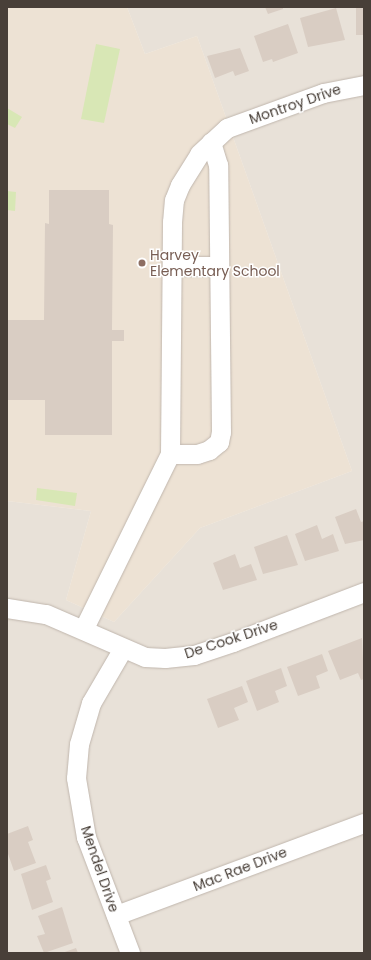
<!DOCTYPE html>
<style>
body{margin:0}
#map{position:relative;width:371px;height:960px;overflow:hidden;background:#f4f0ea;font-family:Poppins,sans-serif}
div>[style]{position:absolute}
.residential>*{inset:0;background:#e8e1d8}
.education>*{inset:0;background:#ede2d4}
.green>*{inset:0;background:#d8e7b5}
.building>*{inset:0;background:#d9cdc3}
.roads{filter:drop-shadow(0 0 1px #c0b6ad) drop-shadow(0 0 1px #c0b6ad)}
.minor>*{height:19px;margin:-9.5px;padding:0 9.5px;transform-origin:9.5px;border-radius:9.5px;background:#fff}
.dots>*{width:11px;height:11px;translate:-50% -50%;box-sizing:border-box;border:2px solid #fff;border-radius:50%}
span{translate:-50% -50%;white-space:nowrap;text-align:center;line-height:1.15;-webkit-text-stroke:3px #fff;paint-order:stroke}
.street-label{font-size:14px;color:#483f38}
.education-label{font-size:14px;color:#785e54}
.left{translate:0 -50%;text-align:left}
.frame{position:absolute;inset:0;border:8px solid #483f38;pointer-events:none}
</style>
<div id="map">
<div class="residential">
<div style="clip-path:polygon(127px 7px,364px 7px,364px 953px,7px 953px,7px 501px,91px 511px,66px 600px,114px 622px,200px 528px,352px 471px,197px 36px,145px 54px)"></div>
</div>
<div class="education">
<div style="clip-path:polygon(7px 7px,127px 7px,145px 54px,197px 36px,352px 471px,200px 528px,114px 622px,66px 600px,91px 511px,7px 501px)"></div>
</div>
<div class="green">
<div style="clip-path:polygon(96px 44px,120px 49px,104px 123px,81px 119px)"></div>
<div style="clip-path:polygon(7px 108px,22px 117px,15px 128px,7px 124px)"></div>
<div style="clip-path:polygon(7px 191px,16px 192px,15px 211px,7px 210px)"></div>
<div style="clip-path:polygon(37px 488px,77px 493px,75px 506px,36px 500px)"></div>
</div>
<div class="building">
<div style="clip-path:polygon(265px 7px,283px 7px,283px 9px,268px 14px)"></div>
<div style="clip-path:polygon(336px 8px,345px 40px,308px 47px,300px 18px)"></div>
<div style="clip-path:polygon(356px 8px,364px 8px,364px 35px,356px 35px)"></div>
<div style="clip-path:polygon(288px 24px,298px 53px,273px 62px,272px 59px,263px 62px,254px 36px)"></div>
<div style="clip-path:polygon(240px 48px,249px 71px,235px 76px,233px 71px,215px 78px,207px 56px)"></div>
<div style="clip-path:polygon(49px 190px,109px 190px,109px 224px,113px 225px,112px 330px,124px 330px,124px 341px,112px 341px,112px 435px,45px 435px,45px 400px,7px 400px,7px 320px,44px 320px,45px 223px,49px 224px)"></div>
<div style="clip-path:polygon(356px 509px,361px 522px,364px 521px,364px 540px,345px 544px,335px 517px)"></div>
<div style="clip-path:polygon(317px 525px,322px 539px,333px 534px,339px 551px,305px 561px,295px 534px)"></div>
<div style="clip-path:polygon(287px 535px,298px 565px,263px 574px,254px 547px)"></div>
<div style="clip-path:polygon(235px 554px,240px 568px,251px 564px,257px 580px,223px 590px,213px 563px)"></div>
<div style="clip-path:polygon(362px 638px,364px 679px,361px 680px,358px 673px,340px 680px,328px 651px)"></div>
<div style="clip-path:polygon(322px 654px,328px 671px,316px 676px,320px 688px,298px 696px,287px 667px)"></div>
<div style="clip-path:polygon(281px 668px,287px 686px,275px 691px,279px 702px,257px 711px,246px 681px)"></div>
<div style="clip-path:polygon(242px 686px,248px 702px,234px 708px,239px 720px,218px 728px,207px 699px)"></div>
<div style="clip-path:polygon(28px 826px,33px 840px,28px 842px,36px 863px,14px 871px,7px 851px,7px 834px)"></div>
<div style="clip-path:polygon(46px 865px,51px 879px,46px 881px,53px 902px,32px 910px,21px 874px)"></div>
<div style="clip-path:polygon(62px 907px,73px 943px,44px 953px,37px 936px,45px 934px,38px 916px)"></div>
<div style="clip-path:polygon(76px 948px,78px 953px,62px 953px)"></div>
</div>
<div class="roads">
<div class="minor">
<div style="left:172px;top:266px;width:47px"></div>
<div style="left:170px;top:454px;width:27px"></div>
<div style="left:197px;top:454px;width:13px;rotate:-18deg"></div>
<div style="left:209px;top:450px;width:13px;rotate:-39deg"></div>
<div style="left:219px;top:442px;width:10px;rotate:-79deg"></div>
<div style="left:221px;top:432px;width:267px;rotate:-90.6deg"></div>
<div style="left:218px;top:165px;width:24px;rotate:-107deg"></div>
<div style="left:7px;top:608px;width:39px;rotate:9deg"></div>
<div style="left:46px;top:614px;width:108px;rotate:23.5deg"></div>
<div style="left:145px;top:657px;width:20px;rotate:3deg"></div>
<div style="left:165px;top:658px;width:29px;rotate:-6deg"></div>
<div style="left:194px;top:655px;width:41px;rotate:-18.4deg"></div>
<div style="left:233px;top:642px;width:140px;rotate:-20.9deg"></div>
<div style="left:84px;top:628px;width:194px;rotate:-63.7deg"></div>
<div style="left:170px;top:454px;width:232px;rotate:-89.5deg"></div>
<div style="left:172px;top:222px;width:22px;rotate:-85deg"></div>
<div style="left:174px;top:200px;width:16px;rotate:-68deg"></div>
<div style="left:180px;top:185px;width:36px;rotate:-58deg"></div>
<div style="left:199px;top:154px;width:38px;rotate:-43deg"></div>
<div style="left:227px;top:128px;width:102px;rotate:-20deg"></div>
<div style="left:323px;top:93px;width:42px;rotate:-11deg"></div>
<div style="left:122px;top:650px;width:61px;rotate:120.3deg"></div>
<div style="left:91px;top:703px;width:43px;rotate:106.3deg"></div>
<div style="left:79px;top:744px;width:34px;rotate:95deg"></div>
<div style="left:76px;top:778px;width:60px;rotate:80.4deg"></div>
<div style="left:86px;top:837px;width:124px;rotate:69.2deg"></div>
<div style="left:116px;top:915px;width:265px;rotate:-20.4deg"></div>
</div>
</div>
<div class="dots">
<div style="left:142px;top:263px;background:#8d6e63"></div>
</div>
<div class="street-label">
<span style="left:295px;top:104px;rotate:-19deg">Montroy Drive</span>
<span style="left:231px;top:639px;rotate:-18deg">De Cook Drive</span>
<span style="left:100px;top:869px;rotate:71deg">Mendel Drive</span>
<span style="left:240px;top:869px;rotate:-21deg">Mac Rae Drive</span>
</div>
<div class="education-label">
<span class="left" style="left:150px;top:263px">Harvey<br>Elementary School</span>
</div>
<div class="frame"></div>
</div>
